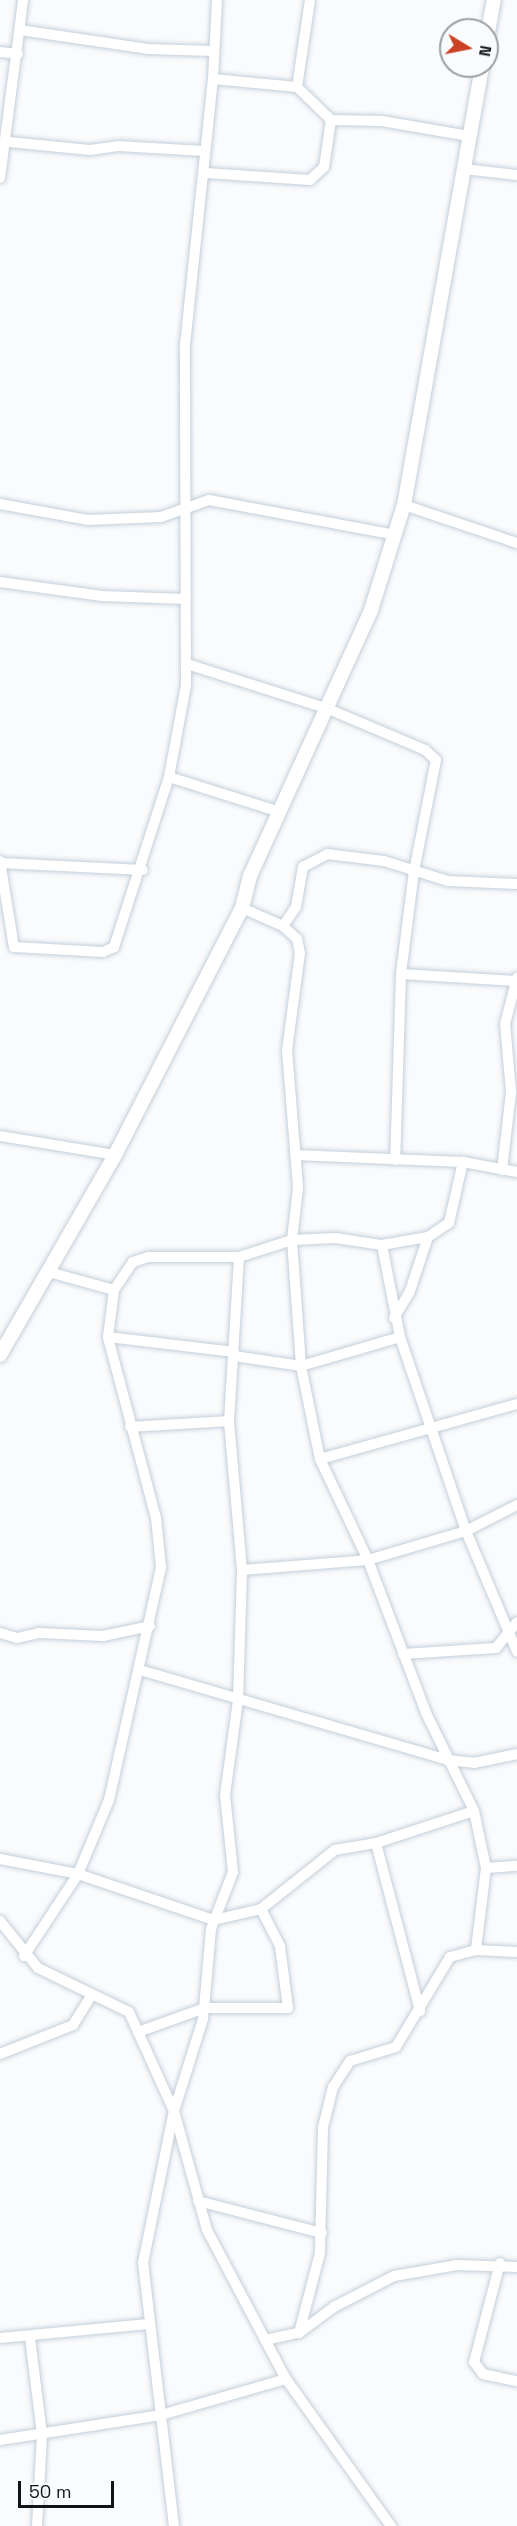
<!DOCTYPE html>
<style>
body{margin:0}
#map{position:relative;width:517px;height:2526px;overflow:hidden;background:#f9fbfd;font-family:"Space Grotesk",sans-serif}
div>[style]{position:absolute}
.roads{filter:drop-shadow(0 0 2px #c4cfd9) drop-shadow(0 0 2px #c4cfd9)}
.street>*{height:10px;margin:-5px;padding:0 5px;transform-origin:5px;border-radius:5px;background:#fff}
.secondary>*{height:14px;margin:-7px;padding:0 7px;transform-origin:7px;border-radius:7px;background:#fff}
span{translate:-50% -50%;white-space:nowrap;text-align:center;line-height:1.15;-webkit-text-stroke:6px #f9fbfd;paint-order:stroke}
.north{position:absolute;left:439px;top:18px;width:60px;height:60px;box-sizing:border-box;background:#f9fbfd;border:2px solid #9c9fa1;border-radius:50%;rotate:100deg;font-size:16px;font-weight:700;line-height:24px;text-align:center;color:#101417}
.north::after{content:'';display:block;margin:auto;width:21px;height:27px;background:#cc4125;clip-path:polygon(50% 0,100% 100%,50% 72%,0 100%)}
.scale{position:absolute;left:18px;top:2481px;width:96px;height:27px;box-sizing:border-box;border:3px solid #101417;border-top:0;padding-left:8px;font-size:18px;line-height:21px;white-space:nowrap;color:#101417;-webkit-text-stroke:4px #f9fbfd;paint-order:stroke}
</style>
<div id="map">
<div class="roads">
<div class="street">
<div style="left:20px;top:30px;width:129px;rotate:8.4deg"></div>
<div style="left:148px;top:49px;width:65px;rotate:1.8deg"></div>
<div style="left:0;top:52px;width:18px;rotate:6deg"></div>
<div style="left:213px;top:79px;width:79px;rotate:-87.1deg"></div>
<div style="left:297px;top:87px;width:88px;rotate:-81.5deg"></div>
<div style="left:9px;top:142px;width:81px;rotate:5.6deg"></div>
<div style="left:90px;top:150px;width:28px;rotate:-8deg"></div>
<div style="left:118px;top:146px;width:86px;rotate:3.3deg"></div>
<div style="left:464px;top:169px;width:53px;rotate:6.5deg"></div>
<div style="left:206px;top:173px;width:104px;rotate:3.9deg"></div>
<div style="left:310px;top:180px;width:19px;rotate:-43deg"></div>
<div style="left:324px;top:167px;width:48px;rotate:-81.5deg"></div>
<div style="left:331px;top:120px;width:51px;rotate:1.1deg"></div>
<div style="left:382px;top:121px;width:88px;rotate:9.8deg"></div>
<div style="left:0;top:178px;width:179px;rotate:-82.6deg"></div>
<div style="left:0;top:504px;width:89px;rotate:10.3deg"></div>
<div style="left:88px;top:520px;width:73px;rotate:-2.4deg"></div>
<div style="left:161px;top:517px;width:51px;rotate:-19.5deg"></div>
<div style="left:209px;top:500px;width:184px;rotate:10.6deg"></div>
<div style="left:404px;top:505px;width:119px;rotate:18.6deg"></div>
<div style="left:0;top:582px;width:103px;rotate:7.8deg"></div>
<div style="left:102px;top:596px;width:84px;rotate:2deg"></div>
<div style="left:187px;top:664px;width:146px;rotate:17.6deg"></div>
<div style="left:326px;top:708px;width:108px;rotate:23deg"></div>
<div style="left:425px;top:750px;width:15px;rotate:42deg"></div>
<div style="left:436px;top:760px;width:113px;rotate:101.2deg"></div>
<div style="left:414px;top:871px;width:104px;rotate:97.2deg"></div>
<div style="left:401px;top:974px;width:186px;rotate:91.8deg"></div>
<div style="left:169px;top:777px;width:116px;rotate:17.5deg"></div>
<div style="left:0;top:861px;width:87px;rotate:80.8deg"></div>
<div style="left:14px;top:947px;width:89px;rotate:3.2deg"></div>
<div style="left:103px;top:952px;width:12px;rotate:-24deg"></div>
<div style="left:114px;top:947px;width:179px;rotate:-72.1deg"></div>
<div style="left:169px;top:777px;width:94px;rotate:-79.5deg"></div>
<div style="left:186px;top:685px;width:340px;rotate:-90.2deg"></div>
<div style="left:185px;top:345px;width:267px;rotate:-84deg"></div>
<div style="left:213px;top:79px;width:84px;rotate:5.4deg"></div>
<div style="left:297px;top:87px;width:47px;rotate:44.1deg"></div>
<div style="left:0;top:863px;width:143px;rotate:2.8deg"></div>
<div style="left:242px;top:908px;width:45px;rotate:23.7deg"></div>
<div style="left:283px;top:926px;width:23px;rotate:-56deg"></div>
<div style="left:296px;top:907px;width:41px;rotate:-80.1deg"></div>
<div style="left:303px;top:867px;width:27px;rotate:-28deg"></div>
<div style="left:327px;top:854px;width:57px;rotate:7deg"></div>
<div style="left:384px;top:861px;width:67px;rotate:17.4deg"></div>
<div style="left:448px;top:881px;width:69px;rotate:2.5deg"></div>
<div style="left:283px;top:926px;width:19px;rotate:43deg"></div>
<div style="left:297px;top:939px;width:14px;rotate:78deg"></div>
<div style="left:300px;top:953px;width:98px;rotate:97.6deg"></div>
<div style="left:287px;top:1050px;width:138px;rotate:85.4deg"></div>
<div style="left:298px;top:1188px;width:52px;rotate:96.6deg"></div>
<div style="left:292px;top:1240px;width:126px;rotate:85.9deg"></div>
<div style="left:301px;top:1366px;width:95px;rotate:78.5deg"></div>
<div style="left:320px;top:1459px;width:112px;rotate:64.6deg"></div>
<div style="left:368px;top:1560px;width:164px;rotate:69.2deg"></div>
<div style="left:426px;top:1713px;width:109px;rotate:63.9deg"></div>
<div style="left:474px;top:1811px;width:58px;rotate:78.1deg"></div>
<div style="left:486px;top:1868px;width:83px;rotate:97deg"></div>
<div style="left:476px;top:1950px;width:27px;rotate:165deg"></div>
<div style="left:450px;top:1957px;width:105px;rotate:121deg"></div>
<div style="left:396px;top:2047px;width:48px;rotate:163.1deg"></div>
<div style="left:350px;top:2061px;width:31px;rotate:123deg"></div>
<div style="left:333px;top:2087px;width:41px;rotate:104deg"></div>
<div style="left:323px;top:2127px;width:126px;rotate:91.4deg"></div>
<div style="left:320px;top:2253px;width:83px;rotate:104.7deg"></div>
<div style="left:401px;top:974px;width:115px;rotate:3.5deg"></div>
<div style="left:0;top:1136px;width:117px;rotate:9.4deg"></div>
<div style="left:295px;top:1155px;width:168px;rotate:2.4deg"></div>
<div style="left:463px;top:1162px;width:55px;rotate:10.5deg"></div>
<div style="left:502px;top:1170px;width:79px;rotate:-83.4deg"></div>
<div style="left:511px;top:1092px;width:68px;rotate:-95deg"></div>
<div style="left:505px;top:1024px;width:48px;rotate:-75.4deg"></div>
<div style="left:382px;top:1245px;width:94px;rotate:78.9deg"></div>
<div style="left:400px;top:1337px;width:205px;rotate:71.2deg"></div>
<div style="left:466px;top:1531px;width:131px;rotate:67.1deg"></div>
<div style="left:49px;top:1272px;width:67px;rotate:15.5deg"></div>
<div style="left:114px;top:1290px;width:34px;rotate:-56deg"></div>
<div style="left:133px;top:1262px;width:16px;rotate:-18deg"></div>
<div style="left:148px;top:1257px;width:91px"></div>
<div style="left:239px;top:1257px;width:56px;rotate:-17.8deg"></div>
<div style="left:292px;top:1240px;width:43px;rotate:-2.7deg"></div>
<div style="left:335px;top:1238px;width:48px;rotate:8.5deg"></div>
<div style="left:382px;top:1245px;width:47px;rotate:-9.9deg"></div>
<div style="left:394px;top:1318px;width:31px;rotate:-59deg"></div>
<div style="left:410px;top:1291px;width:57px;rotate:-71.6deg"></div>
<div style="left:428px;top:1237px;width:25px;rotate:-34deg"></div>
<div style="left:449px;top:1223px;width:63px;rotate:-77.1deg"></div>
<div style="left:108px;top:1337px;width:127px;rotate:6.8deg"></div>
<div style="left:234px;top:1356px;width:68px;rotate:8.5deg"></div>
<div style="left:301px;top:1366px;width:103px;rotate:-16.3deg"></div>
<div style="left:130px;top:1427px;width:99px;rotate:-3.5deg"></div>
<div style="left:320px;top:1459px;width:205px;rotate:-15.6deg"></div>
<div style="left:242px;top:1570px;width:126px;rotate:-4.5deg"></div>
<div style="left:368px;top:1560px;width:102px;rotate:-16.5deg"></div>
<div style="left:466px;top:1531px;width:57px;rotate:-27deg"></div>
<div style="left:0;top:1633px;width:18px;rotate:16deg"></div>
<div style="left:17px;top:1638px;width:23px;rotate:-13deg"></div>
<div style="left:39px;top:1633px;width:64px;rotate:2.7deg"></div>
<div style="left:103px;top:1636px;width:48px;rotate:-12deg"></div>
<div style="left:403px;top:1654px;width:93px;rotate:-3.7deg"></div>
<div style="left:496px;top:1648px;width:33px;rotate:-51deg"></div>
<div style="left:140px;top:1670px;width:320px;rotate:16.3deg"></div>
<div style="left:447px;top:1760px;width:27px;rotate:6deg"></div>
<div style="left:474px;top:1763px;width:44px;rotate:-11.8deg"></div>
<div style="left:376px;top:1843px;width:174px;rotate:75.3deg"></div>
<div style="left:0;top:1859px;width:79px;rotate:10.9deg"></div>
<div style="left:78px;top:1874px;width:144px;rotate:18.7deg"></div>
<div style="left:214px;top:1920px;width:48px;rotate:-13.2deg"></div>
<div style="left:261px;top:1909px;width:95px;rotate:-38.6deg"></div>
<div style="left:335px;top:1850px;width:42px;rotate:-9.7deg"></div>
<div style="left:376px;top:1843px;width:103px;rotate:-18.1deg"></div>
<div style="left:486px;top:1868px;width:31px;rotate:-4deg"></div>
<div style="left:0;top:1921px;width:60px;rotate:51deg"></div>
<div style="left:38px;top:1968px;width:101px;rotate:25.8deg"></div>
<div style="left:129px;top:2012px;width:109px;rotate:65.6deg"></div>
<div style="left:174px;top:2111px;width:123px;rotate:74.5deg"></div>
<div style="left:207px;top:2230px;width:169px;rotate:62.1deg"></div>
<div style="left:286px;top:2379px;width:181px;rotate:54.5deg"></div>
<div style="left:476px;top:1950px;width:41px;rotate:2.8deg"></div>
<div style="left:24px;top:1956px;width:98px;rotate:-56.6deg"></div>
<div style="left:78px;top:1874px;width:80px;rotate:-67.3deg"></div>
<div style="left:109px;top:1800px;width:239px;rotate:-77.4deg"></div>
<div style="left:161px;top:1567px;width:49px;rotate:-95.8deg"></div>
<div style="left:156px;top:1518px;width:187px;rotate:-104.9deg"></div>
<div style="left:108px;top:1337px;width:47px;rotate:-82.7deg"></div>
<div style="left:138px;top:2032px;width:71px;rotate:-19.7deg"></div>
<div style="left:205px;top:2008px;width:83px"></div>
<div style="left:288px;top:2008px;width:63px;rotate:-97.4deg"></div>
<div style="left:280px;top:1946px;width:42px;rotate:-117.2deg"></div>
<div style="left:0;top:2054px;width:79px;rotate:-21.7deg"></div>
<div style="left:73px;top:2025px;width:36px;rotate:-58deg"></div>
<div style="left:198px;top:2201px;width:128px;rotate:14.5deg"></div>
<div style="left:500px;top:2263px;width:102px;rotate:104.7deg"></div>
<div style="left:474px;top:2362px;width:15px;rotate:53deg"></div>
<div style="left:483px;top:2374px;width:35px;rotate:12deg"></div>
<div style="left:0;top:2338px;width:149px;rotate:-5.4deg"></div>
<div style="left:30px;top:2338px;width:97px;rotate:82.9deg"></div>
<div style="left:42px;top:2434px;width:92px;rotate:93.1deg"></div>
<div style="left:265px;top:2340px;width:35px;rotate:-12deg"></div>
<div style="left:299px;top:2333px;width:44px;rotate:-36.6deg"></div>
<div style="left:334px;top:2307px;width:68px;rotate:-27.3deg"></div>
<div style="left:394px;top:2276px;width:64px;rotate:-9.9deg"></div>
<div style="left:457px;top:2265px;width:60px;rotate:1.9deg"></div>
<div style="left:0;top:2440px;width:163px;rotate:-8.8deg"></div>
<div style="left:161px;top:2415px;width:130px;rotate:-16.1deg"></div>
<div style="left:174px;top:2526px;width:265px;rotate:-96.7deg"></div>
<div style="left:143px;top:2263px;width:155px;rotate:-78.5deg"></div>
<div style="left:174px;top:2111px;width:96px;rotate:-72.5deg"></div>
<div style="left:203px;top:2019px;width:90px;rotate:-84.9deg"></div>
<div style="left:211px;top:1929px;width:61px;rotate:-68.9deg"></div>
<div style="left:233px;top:1872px;width:77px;rotate:-95.9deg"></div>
<div style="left:225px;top:1795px;width:96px;rotate:-82.2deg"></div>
<div style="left:238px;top:1700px;width:130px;rotate:-88.2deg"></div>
<div style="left:242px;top:1570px;width:150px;rotate:-95deg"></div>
<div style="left:229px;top:1421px;width:164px;rotate:-86.5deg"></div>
</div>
<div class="secondary">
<div style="left:487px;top:38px;width:39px;rotate:-80deg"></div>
<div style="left:0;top:1355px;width:231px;rotate:-60.1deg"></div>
<div style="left:115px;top:1155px;width:278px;rotate:-62.8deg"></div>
<div style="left:242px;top:908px;width:33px;rotate:-76deg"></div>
<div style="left:250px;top:876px;width:292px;rotate:-65.5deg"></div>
<div style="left:371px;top:610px;width:110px;rotate:-72.6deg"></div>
<div style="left:404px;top:505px;width:446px;rotate:-79.9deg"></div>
</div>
</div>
<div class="north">N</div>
<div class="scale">50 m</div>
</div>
